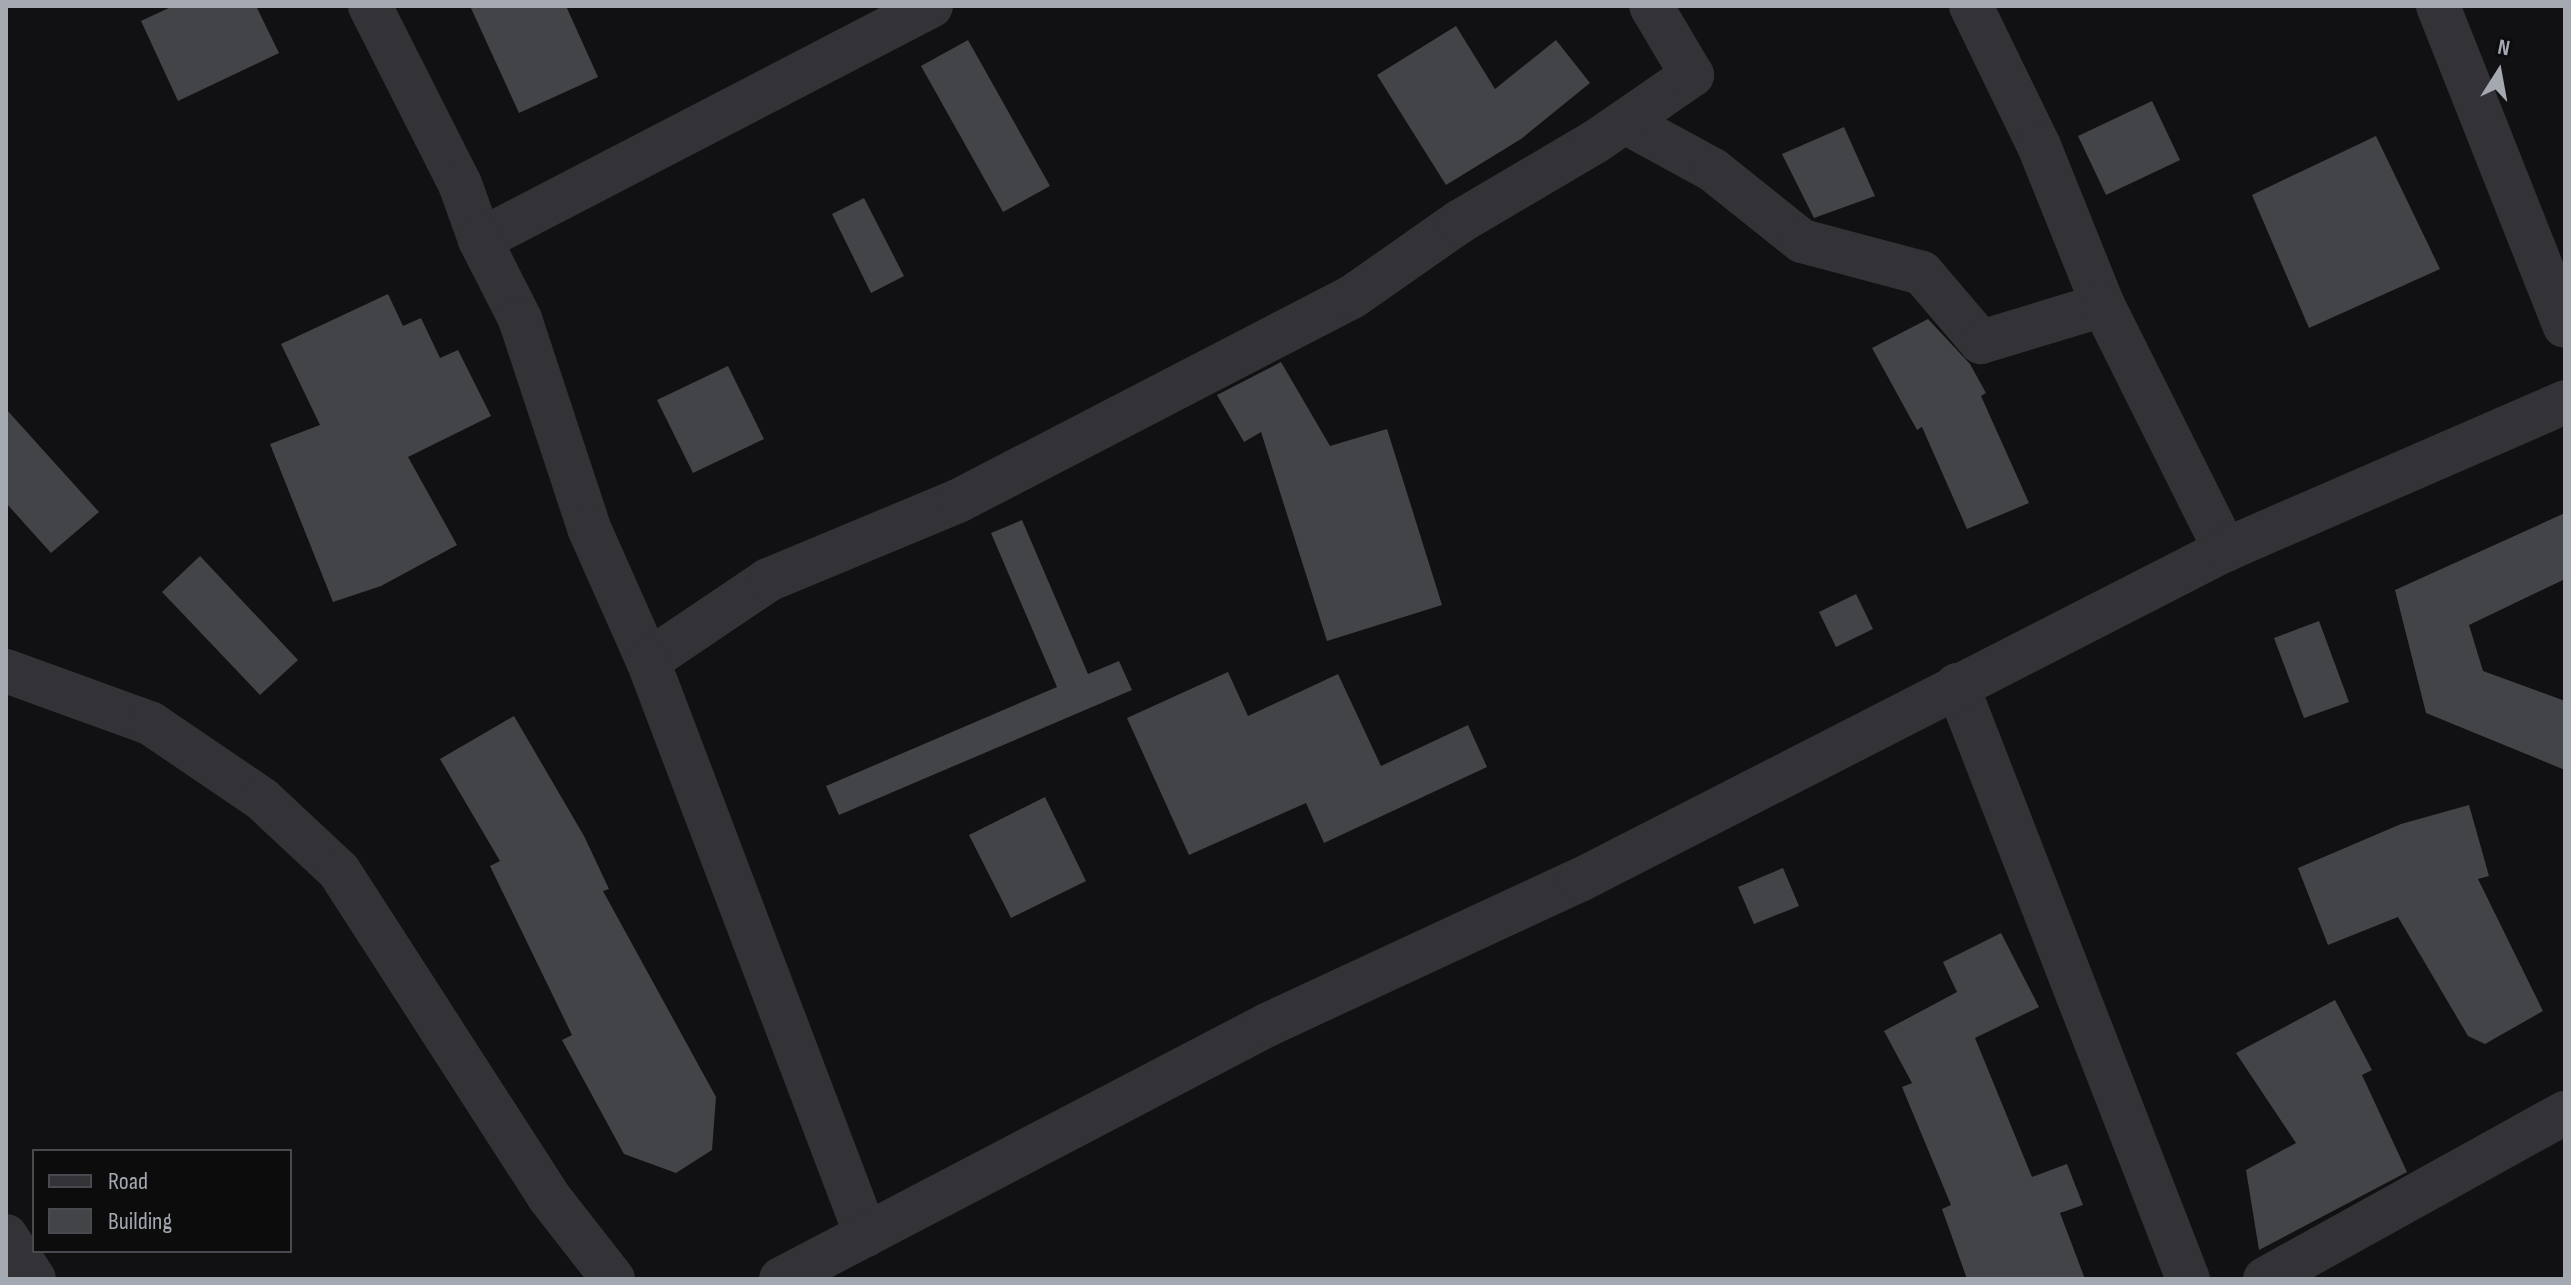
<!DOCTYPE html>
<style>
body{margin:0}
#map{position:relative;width:2571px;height:1285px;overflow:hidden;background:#111113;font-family:"Sofia Sans Condensed",sans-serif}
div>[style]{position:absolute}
.building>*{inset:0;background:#434447}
.minor>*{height:44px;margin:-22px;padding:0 22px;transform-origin:22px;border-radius:22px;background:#333337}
span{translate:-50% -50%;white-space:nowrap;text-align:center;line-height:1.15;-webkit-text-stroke:6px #0c0c0d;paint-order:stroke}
.frame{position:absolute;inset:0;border:8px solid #a4a8b1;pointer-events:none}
.legend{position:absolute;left:32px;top:1149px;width:260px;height:104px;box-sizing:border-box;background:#0c0c0d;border:2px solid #494a4f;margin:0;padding:10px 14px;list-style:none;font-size:24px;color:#a4a8b1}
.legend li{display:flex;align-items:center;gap:16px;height:40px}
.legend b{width:40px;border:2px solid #494a4f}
.north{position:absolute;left:2459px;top:32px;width:80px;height:80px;-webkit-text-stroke:6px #0c0c0d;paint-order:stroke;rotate:11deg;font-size:22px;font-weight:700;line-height:32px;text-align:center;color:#a4a8b1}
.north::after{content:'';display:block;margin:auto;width:28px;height:36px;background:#a4a8b1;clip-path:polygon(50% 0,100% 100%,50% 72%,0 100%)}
</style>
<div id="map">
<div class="building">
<div style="clip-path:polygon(173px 6px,256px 6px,279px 53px,178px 101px,141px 21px)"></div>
<div style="clip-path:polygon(470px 6px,566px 6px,598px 77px,519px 113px)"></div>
<div style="clip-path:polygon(1456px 26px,1495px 89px,1556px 40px,1590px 83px,1521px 139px,1446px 185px,1377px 75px)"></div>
<div style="clip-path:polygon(968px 40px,1050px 186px,1003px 212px,921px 66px)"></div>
<div style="clip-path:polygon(2152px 101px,2180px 160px,2106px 195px,2078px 136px)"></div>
<div style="clip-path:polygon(1844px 127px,1875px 196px,1814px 218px,1782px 154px)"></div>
<div style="clip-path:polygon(2376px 136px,2440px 269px,2309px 328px,2252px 195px)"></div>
<div style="clip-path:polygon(864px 198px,904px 276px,871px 293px,832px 214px)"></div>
<div style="clip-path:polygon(388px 294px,403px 326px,421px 318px,440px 358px,458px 350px,491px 416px,408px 457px,457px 545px,381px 586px,333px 602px,270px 444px,320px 425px,281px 344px)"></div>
<div style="clip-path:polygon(1928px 319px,1970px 364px,1986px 393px,1981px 396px,2029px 503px,1967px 529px,1922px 427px,1917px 430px,1872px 348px)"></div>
<div style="clip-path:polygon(1281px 362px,1330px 446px,1387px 429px,1442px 605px,1327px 641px,1261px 432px,1244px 442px,1217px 395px)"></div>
<div style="clip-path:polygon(728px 366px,764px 439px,693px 473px,657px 400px)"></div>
<div style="clip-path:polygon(6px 409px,99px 512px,51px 553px,6px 503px)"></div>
<div style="clip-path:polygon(2565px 513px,2565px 579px,2469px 625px,2483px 671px,2565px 701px,2565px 770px,2426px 713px,2395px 590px)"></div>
<div style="clip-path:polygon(1022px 520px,1088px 674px,1119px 661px,1132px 690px,839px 815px,826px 786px,1057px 687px,991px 533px)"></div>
<div style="clip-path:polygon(200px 556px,298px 660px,260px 695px,162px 592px)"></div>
<div style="clip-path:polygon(1856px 594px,1873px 629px,1836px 647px,1819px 612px)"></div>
<div style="clip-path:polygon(2319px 621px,2349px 702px,2304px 718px,2274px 638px)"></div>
<div style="clip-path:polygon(1228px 672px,1248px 716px,1338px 674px,1381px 766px,1468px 725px,1487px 767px,1324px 843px,1306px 803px,1189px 855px,1127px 718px)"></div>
<div style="clip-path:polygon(514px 716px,584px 836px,609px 889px,603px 891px,716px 1097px,712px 1150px,676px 1173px,624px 1154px,562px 1040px,572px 1035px,490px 866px,500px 861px,440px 759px)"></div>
<div style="clip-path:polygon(1045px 797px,1086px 881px,1011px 918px,969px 835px)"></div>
<div style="clip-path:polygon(2469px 805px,2489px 876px,2478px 879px,2543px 1011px,2485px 1044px,2468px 1036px,2398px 917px,2328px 945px,2298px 868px,2401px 824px)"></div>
<div style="clip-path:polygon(1783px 868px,1799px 906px,1754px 924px,1738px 887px)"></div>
<div style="clip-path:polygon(2001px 933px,2039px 1007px,1975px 1038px,2032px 1177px,2067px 1164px,2083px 1205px,2060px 1213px,2085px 1279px,1967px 1279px,1942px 1209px,1951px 1205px,1902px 1087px,1912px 1083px,1884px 1031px,1957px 992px,1943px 962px)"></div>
<div style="clip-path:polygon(2335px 1000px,2372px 1070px,2362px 1075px,2407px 1172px,2259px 1250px,2246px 1170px,2296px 1143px,2236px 1053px)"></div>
</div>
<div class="minor">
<div style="left:370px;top:6px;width:199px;rotate:63.2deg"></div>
<div style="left:460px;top:184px;width:59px;rotate:70.3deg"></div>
<div style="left:480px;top:240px;width:508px;rotate:-27.42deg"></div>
<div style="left:1971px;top:6px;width:156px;rotate:64.1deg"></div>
<div style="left:2039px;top:146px;width:171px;rotate:68.1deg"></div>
<div style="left:2438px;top:6px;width:344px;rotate:68.4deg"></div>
<div style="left:1625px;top:122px;width:100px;rotate:28.6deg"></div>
<div style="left:1713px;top:170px;width:114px;rotate:38.6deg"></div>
<div style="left:1802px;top:241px;width:124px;rotate:14.9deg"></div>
<div style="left:1922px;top:273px;width:91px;rotate:49.5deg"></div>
<div style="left:1981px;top:342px;width:127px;rotate:-16.9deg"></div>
<div style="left:2103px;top:305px;width:274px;rotate:63.5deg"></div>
<div style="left:480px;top:240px;width:89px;rotate:63.1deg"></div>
<div style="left:520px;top:319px;width:220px;rotate:71.7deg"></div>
<div style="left:589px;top:528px;width:145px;rotate:66.1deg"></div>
<div style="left:648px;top:661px;width:145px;rotate:-34deg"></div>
<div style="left:768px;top:580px;width:206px;rotate:-22.6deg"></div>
<div style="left:958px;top:501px;width:444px;rotate:-27.4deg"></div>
<div style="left:1352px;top:297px;width:131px;rotate:-35deg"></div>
<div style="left:1459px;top:222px;width:158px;rotate:-30.5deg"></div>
<div style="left:1595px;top:142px;width:118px;rotate:-34.6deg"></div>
<div style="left:1692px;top:75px;width:80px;rotate:-120.7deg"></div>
<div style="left:648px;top:661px;width:614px;rotate:69.2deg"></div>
<div style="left:6px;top:671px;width:153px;rotate:19.9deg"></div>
<div style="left:150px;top:723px;width:135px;rotate:34.2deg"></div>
<div style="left:262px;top:799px;width:105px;rotate:43.1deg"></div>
<div style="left:339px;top:871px;width:388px;rotate:57.2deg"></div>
<div style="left:549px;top:1197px;width:104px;rotate:52deg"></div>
<div style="left:1957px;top:685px;width:637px;rotate:68.75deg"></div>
<div style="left:6px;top:1236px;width:51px;rotate:56.9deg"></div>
<div style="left:781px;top:1279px;width:548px;rotate:-27.59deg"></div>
<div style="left:1267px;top:1025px;width:345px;rotate:-24.9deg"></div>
<div style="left:1580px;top:880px;width:725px;rotate:-27.1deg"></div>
<div style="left:2225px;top:550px;width:371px;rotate:-23.5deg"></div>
<div style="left:2265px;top:1279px;width:343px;rotate:-29deg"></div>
</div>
<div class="frame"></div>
<ul class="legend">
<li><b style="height:10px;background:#333337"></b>Road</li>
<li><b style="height:22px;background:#434447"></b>Building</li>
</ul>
<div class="north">N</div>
</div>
